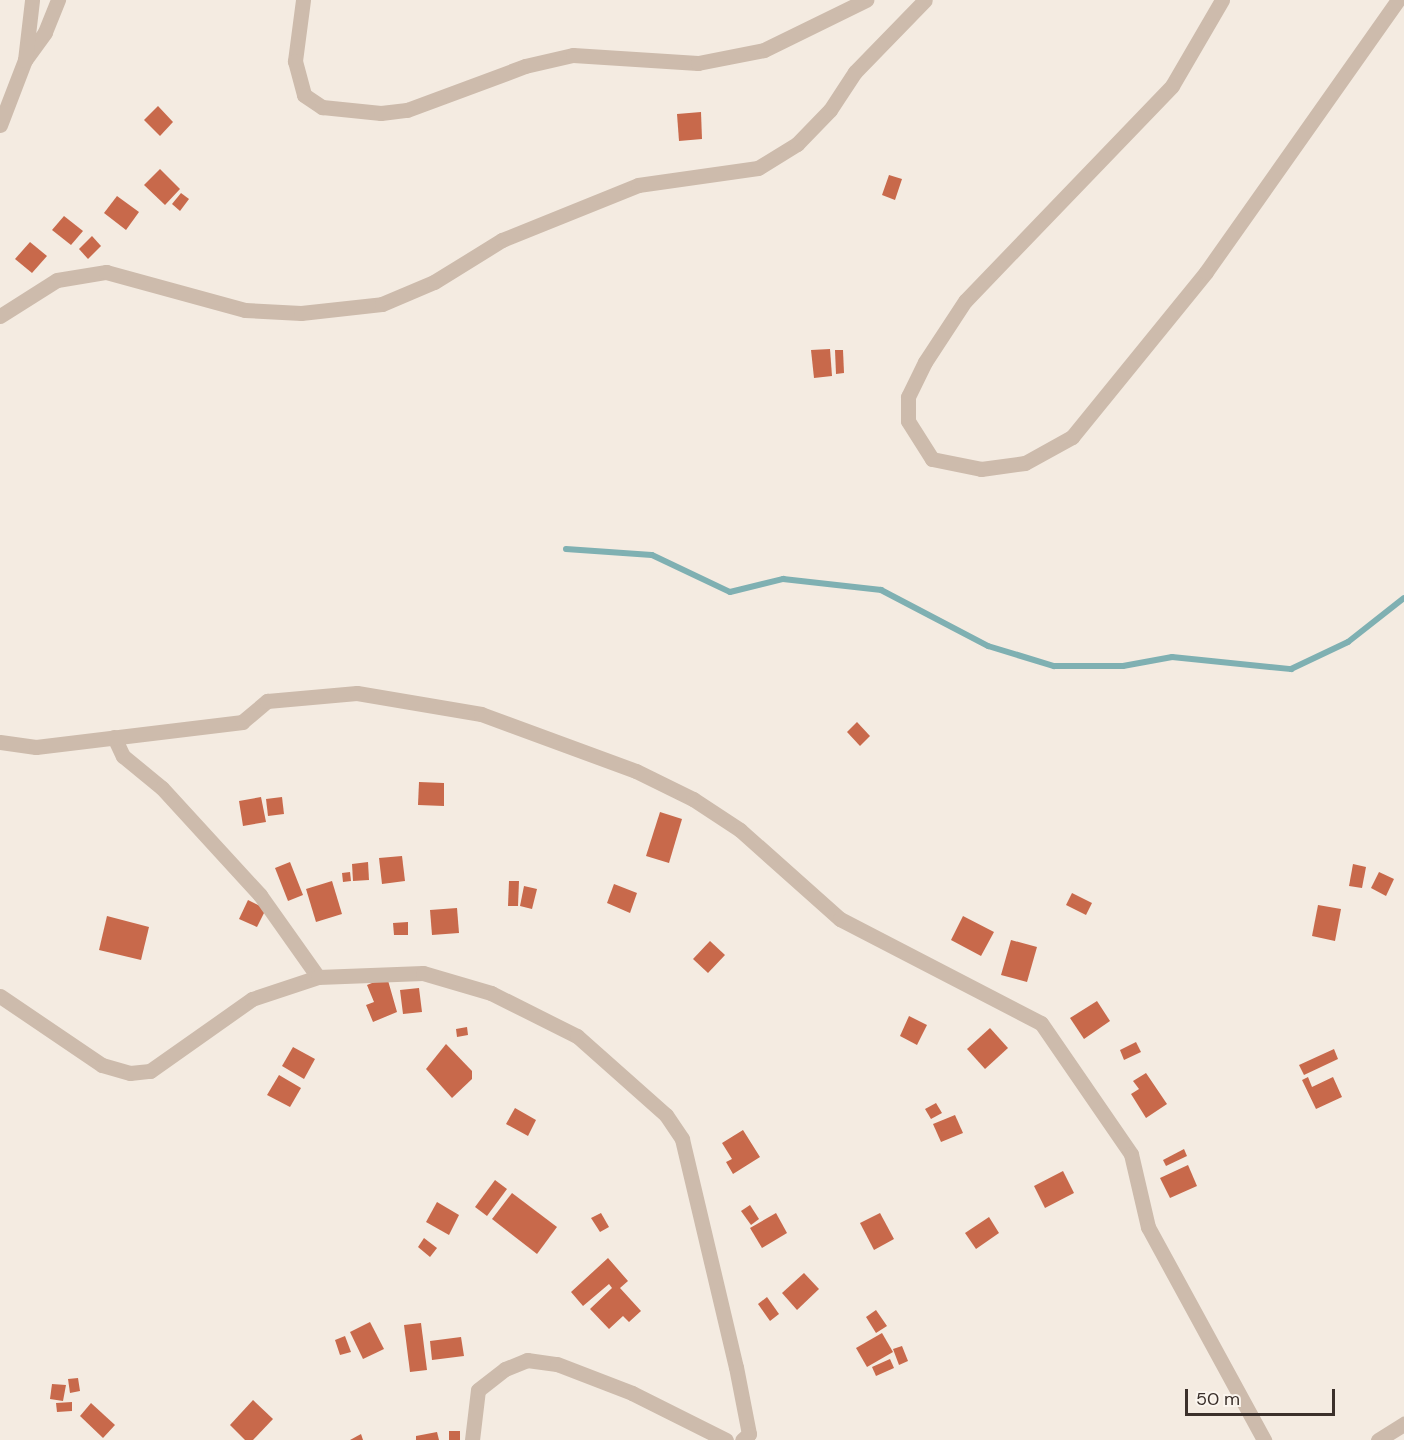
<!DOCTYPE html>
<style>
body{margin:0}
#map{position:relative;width:1404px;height:1440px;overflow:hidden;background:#f4ebe1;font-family:"DM Sans",sans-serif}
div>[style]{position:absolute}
.stream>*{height:6px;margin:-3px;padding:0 3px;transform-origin:3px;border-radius:3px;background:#7fb0b2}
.building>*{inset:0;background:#c8694b}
.street>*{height:15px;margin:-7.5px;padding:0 7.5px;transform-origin:7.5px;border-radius:7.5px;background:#cdbbac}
span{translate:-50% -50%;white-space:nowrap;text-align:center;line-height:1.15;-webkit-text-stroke:4.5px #fbf5ee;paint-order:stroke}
.scale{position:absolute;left:1185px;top:1389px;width:150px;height:27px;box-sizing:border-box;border:3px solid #3b302b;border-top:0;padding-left:8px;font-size:18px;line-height:21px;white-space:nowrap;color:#3b302b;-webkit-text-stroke:4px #fbf5ee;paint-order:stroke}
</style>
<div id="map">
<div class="stream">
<div style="left:566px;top:549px;width:86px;rotate:4deg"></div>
<div style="left:652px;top:555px;width:86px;rotate:25.4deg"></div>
<div style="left:730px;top:592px;width:55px;rotate:-13.8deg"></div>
<div style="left:783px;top:579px;width:99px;rotate:6.4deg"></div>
<div style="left:881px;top:590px;width:121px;rotate:27.6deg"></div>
<div style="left:988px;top:646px;width:69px;rotate:16.9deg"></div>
<div style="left:1054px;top:666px;width:69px"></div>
<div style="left:1123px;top:666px;width:50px;rotate:-10.4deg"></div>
<div style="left:1172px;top:657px;width:120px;rotate:5.8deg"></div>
<div style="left:1291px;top:669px;width:63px;rotate:-25.3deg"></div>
<div style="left:1348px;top:642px;width:71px;rotate:-38.2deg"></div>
</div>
<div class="building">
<div style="clip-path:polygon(158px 106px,173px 122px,160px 136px,144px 120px)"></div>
<div style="clip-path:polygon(701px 112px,702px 139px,679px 141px,677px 114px)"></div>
<div style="clip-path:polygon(160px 169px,180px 189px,165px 205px,144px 185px)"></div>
<div style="clip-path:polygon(889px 175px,902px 179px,895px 200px,882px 195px)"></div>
<div style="clip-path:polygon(181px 193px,189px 199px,180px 211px,172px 204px)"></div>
<div style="clip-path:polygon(117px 196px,139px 212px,126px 230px,104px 213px)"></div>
<div style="clip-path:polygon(64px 216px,83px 231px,71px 245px,52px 230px)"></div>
<div style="clip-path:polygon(92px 236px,101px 246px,88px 259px,79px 249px)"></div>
<div style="clip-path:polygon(30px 242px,47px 256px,32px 273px,15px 259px)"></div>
<div style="clip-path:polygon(830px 349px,832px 376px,814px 378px,811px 350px)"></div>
<div style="clip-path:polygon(835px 350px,843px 350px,844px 373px,836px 374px)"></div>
<div style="clip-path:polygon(857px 722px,870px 736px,860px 746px,847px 732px)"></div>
<div style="clip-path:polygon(419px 782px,444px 783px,444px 806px,418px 805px)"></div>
<div style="clip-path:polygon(261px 797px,266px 822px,243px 826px,239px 801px)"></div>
<div style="clip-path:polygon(282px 797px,284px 814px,268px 816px,266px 799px)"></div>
<div style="clip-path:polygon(660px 812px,682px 819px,669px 863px,646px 856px)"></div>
<div style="clip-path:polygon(402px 856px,405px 881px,382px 884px,379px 858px)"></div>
<div style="clip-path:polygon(290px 862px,303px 895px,288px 901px,275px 868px)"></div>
<div style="clip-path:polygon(368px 862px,369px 880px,353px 881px,352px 864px)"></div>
<div style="clip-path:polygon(1353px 864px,1366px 867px,1362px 888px,1349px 886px)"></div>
<div style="clip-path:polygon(350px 872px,351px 881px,343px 882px,342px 873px)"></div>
<div style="clip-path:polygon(1379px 872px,1394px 879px,1386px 896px,1371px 888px)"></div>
<div style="clip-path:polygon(332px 881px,342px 914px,316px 922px,306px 889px)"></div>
<div style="clip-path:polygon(509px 881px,519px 881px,518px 906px,508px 906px)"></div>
<div style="clip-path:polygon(614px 884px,637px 893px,630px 913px,607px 903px)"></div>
<div style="clip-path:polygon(524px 886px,537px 889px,532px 909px,520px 906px)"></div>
<div style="clip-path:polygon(1072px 893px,1092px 903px,1086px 915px,1066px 905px)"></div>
<div style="clip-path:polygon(248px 900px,266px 909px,257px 927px,239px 919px)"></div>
<div style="clip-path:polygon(1318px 905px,1341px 909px,1335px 941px,1312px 936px)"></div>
<div style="clip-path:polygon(457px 908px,459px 933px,432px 935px,430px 910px)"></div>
<div style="clip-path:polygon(107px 916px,149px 927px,141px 960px,99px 950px)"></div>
<div style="clip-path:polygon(963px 916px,994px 932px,981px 956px,951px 940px)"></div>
<div style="clip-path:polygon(408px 922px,408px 935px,394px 935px,393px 923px)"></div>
<div style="clip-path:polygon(1011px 940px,1037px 947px,1027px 982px,1001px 975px)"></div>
<div style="clip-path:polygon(710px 941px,725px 955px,708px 973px,693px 959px)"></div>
<div style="clip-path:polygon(387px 977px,397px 1012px,373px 1022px,366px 1005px,374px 1002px,367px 985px)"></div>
<div style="clip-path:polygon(419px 988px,422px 1012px,403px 1014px,400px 990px)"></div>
<div style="clip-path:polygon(1097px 1001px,1110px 1021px,1084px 1039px,1070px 1018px)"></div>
<div style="clip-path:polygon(909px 1016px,927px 1025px,917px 1045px,900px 1036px)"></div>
<div style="clip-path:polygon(467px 1027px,468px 1035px,457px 1037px,456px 1029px)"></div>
<div style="clip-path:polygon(990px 1028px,1008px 1048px,985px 1069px,967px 1049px)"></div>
<div style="clip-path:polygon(1136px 1042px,1141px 1052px,1124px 1060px,1120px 1050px)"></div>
<div style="clip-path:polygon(446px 1044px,472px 1071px,472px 1079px,452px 1098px,426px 1069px)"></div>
<div style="clip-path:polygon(293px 1047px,315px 1059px,304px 1079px,282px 1066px)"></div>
<div style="clip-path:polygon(1334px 1049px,1338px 1059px,1304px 1075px,1299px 1065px)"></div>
<div style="clip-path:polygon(1146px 1073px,1167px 1104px,1146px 1118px,1131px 1094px,1139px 1089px,1133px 1081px)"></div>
<div style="clip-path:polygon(279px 1075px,301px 1088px,290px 1107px,267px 1095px)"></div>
<div style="clip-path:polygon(1308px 1077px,1312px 1087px,1333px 1077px,1342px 1097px,1316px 1109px,1302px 1080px)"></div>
<div style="clip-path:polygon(936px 1103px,942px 1113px,931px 1119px,925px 1109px)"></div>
<div style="clip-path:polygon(515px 1108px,536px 1120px,528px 1136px,506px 1124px)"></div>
<div style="clip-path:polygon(955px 1115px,963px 1133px,941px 1142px,933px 1124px)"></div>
<div style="clip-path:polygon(743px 1130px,760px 1157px,733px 1174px,726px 1162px,732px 1159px,722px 1143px)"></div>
<div style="clip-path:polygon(1184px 1149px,1187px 1156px,1166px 1166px,1163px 1160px)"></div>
<div style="clip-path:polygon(1188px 1165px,1197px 1186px,1170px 1198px,1160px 1178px)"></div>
<div style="clip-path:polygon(1063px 1171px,1074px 1193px,1045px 1208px,1034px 1186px)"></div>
<div style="clip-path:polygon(495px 1180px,507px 1189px,487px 1216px,475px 1207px)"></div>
<div style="clip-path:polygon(512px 1193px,557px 1227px,537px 1254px,492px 1219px)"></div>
<div style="clip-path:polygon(437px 1202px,459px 1215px,449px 1235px,426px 1222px)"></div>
<div style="clip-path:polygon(750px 1205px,759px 1219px,751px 1225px,741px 1211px)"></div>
<div style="clip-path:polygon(601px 1213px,609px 1227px,600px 1232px,591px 1218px)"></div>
<div style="clip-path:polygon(776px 1213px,787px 1233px,762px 1248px,750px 1228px)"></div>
<div style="clip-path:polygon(880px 1213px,894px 1239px,874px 1250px,860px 1223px)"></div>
<div style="clip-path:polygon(989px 1217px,999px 1233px,976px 1249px,965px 1233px)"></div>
<div style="clip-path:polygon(424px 1238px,437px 1248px,430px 1257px,418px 1247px)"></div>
<div style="clip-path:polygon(608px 1258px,628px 1281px,620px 1288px,641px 1311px,629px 1322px,623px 1316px,609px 1329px,590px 1309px,612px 1288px,609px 1284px,583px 1306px,571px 1292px)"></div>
<div style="clip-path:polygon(804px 1273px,819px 1289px,797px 1310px,782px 1293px)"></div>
<div style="clip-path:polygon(767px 1297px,779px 1314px,770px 1321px,758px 1304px)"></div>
<div style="clip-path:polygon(876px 1310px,887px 1326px,876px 1333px,866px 1317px)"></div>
<div style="clip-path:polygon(370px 1322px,384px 1349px,363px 1359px,350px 1332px)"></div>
<div style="clip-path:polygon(421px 1323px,427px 1370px,410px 1372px,404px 1325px)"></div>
<div style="clip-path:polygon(882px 1333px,893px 1352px,867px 1367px,856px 1348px)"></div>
<div style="clip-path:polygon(345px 1336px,351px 1352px,340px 1355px,335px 1340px)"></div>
<div style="clip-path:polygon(461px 1337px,464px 1356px,432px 1360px,430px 1341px)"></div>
<div style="clip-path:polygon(902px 1346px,908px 1361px,899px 1365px,893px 1349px)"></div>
<div style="clip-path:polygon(890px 1359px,894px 1368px,876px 1376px,872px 1367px)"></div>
<div style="clip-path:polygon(78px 1378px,80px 1391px,70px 1393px,68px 1379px)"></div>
<div style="clip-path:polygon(52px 1384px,66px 1385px,63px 1401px,50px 1399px)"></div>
<div style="clip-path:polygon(253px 1400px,273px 1419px,253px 1440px,245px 1440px,230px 1425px)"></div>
<div style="clip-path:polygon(72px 1402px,72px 1411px,57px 1412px,56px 1403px)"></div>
<div style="clip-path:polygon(91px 1403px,115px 1425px,103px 1438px,80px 1416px)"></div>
<div style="clip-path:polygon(449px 1431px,460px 1431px,460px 1440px,449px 1440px)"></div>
<div style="clip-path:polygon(437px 1432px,439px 1440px,416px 1440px,416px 1436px)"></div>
<div style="clip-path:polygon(361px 1434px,363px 1440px,350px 1440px)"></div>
</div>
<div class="street">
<div style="left:303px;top:0;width:62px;rotate:97.5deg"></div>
<div style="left:295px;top:61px;width:35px;rotate:75deg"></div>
<div style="left:304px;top:95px;width:22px;rotate:34deg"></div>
<div style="left:322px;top:107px;width:59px;rotate:5.8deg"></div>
<div style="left:381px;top:113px;width:26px;rotate:-7deg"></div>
<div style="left:407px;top:110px;width:126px;rotate:-20.4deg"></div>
<div style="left:525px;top:66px;width:49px;rotate:-12.9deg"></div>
<div style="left:573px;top:55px;width:125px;rotate:3.7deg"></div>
<div style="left:698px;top:63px;width:67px;rotate:-11.1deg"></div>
<div style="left:764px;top:50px;width:114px;rotate:-26.1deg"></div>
<div style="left:1222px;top:0;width:99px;rotate:120.2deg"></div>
<div style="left:1172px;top:86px;width:298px;rotate:133.9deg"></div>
<div style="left:965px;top:301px;width:73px;rotate:123.3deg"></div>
<div style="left:925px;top:362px;width:39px;rotate:116deg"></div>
<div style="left:908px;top:397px;width:24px;rotate:90deg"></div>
<div style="left:908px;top:421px;width:45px;rotate:57.7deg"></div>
<div style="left:932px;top:459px;width:50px;rotate:11.5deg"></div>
<div style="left:981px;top:469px;width:44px;rotate:-7.8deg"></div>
<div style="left:1025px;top:463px;width:54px;rotate:-29deg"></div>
<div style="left:1072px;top:437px;width:213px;rotate:-50.9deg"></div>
<div style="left:1206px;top:272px;width:333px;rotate:-54.8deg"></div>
<div style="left:25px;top:60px;width:34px;rotate:-54deg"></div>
<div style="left:45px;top:32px;width:35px;rotate:-68deg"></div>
<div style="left:0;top:125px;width:70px;rotate:-69deg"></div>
<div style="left:25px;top:60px;width:60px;rotate:-83.3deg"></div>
<div style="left:0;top:316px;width:67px;rotate:-32.3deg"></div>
<div style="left:57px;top:280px;width:50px;rotate:-9.3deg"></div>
<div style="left:106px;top:272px;width:144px;rotate:15.3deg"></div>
<div style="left:245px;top:310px;width:56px;rotate:3.1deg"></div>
<div style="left:301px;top:313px;width:81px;rotate:-6.3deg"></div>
<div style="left:382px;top:304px;width:56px;rotate:-22.9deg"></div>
<div style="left:434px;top:282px;width:80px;rotate:-31.7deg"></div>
<div style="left:502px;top:240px;width:147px;rotate:-22deg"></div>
<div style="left:638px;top:185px;width:121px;rotate:-8.1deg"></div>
<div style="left:758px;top:168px;width:46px;rotate:-31.6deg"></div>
<div style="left:797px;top:144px;width:47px;rotate:-45.9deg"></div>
<div style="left:830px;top:110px;width:45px;rotate:-56.7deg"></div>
<div style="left:855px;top:72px;width:100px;rotate:-45.8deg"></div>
<div style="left:114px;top:737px;width:21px;rotate:65deg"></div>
<div style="left:123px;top:756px;width:50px;rotate:39.4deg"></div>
<div style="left:162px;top:788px;width:145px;rotate:47.5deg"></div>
<div style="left:260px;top:895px;width:100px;rotate:54.7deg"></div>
<div style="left:0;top:742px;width:36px;rotate:8deg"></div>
<div style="left:36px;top:747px;width:208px;rotate:-6.9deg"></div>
<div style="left:242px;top:722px;width:33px;rotate:-40deg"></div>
<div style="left:267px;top:701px;width:90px;rotate:-5.1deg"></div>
<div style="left:357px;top:693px;width:126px;rotate:9.6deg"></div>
<div style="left:481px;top:714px;width:165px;rotate:20.2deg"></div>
<div style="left:636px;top:771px;width:64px;rotate:26.2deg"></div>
<div style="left:693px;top:799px;width:56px;rotate:33.4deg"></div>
<div style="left:740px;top:830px;width:134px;rotate:41.7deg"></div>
<div style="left:840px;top:919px;width:226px;rotate:27.4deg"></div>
<div style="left:1041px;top:1023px;width:159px;rotate:55.5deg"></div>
<div style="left:1131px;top:1154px;width:75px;rotate:76.9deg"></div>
<div style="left:1148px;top:1227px;width:243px;rotate:61.4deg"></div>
<div style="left:0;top:996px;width:123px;rotate:34.1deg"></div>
<div style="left:102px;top:1065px;width:29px;rotate:16deg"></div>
<div style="left:130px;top:1073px;width:20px;rotate:-6deg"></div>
<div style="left:150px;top:1071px;width:125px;rotate:-35.2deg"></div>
<div style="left:252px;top:999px;width:70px;rotate:-18.4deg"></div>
<div style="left:318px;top:977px;width:105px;rotate:-2.2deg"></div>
<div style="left:423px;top:973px;width:71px;rotate:16.4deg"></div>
<div style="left:491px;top:993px;width:96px;rotate:26.6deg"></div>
<div style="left:577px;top:1036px;width:119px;rotate:41.6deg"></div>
<div style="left:666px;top:1115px;width:29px;rotate:56deg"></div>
<div style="left:682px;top:1139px;width:234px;rotate:76.7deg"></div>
<div style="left:736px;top:1367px;width:68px;rotate:79deg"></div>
<div style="left:749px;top:1434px;width:9px;rotate:139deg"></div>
<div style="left:472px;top:1440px;width:50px;rotate:-83.2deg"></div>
<div style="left:478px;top:1390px;width:34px;rotate:-38deg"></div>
<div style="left:505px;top:1369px;width:24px;rotate:-22deg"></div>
<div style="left:527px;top:1360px;width:30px;rotate:8deg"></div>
<div style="left:557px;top:1364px;width:80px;rotate:21.1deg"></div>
<div style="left:632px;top:1393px;width:105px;rotate:26.6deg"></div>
<div style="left:1378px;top:1440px;width:31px;rotate:-32deg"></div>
</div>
<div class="scale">50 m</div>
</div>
